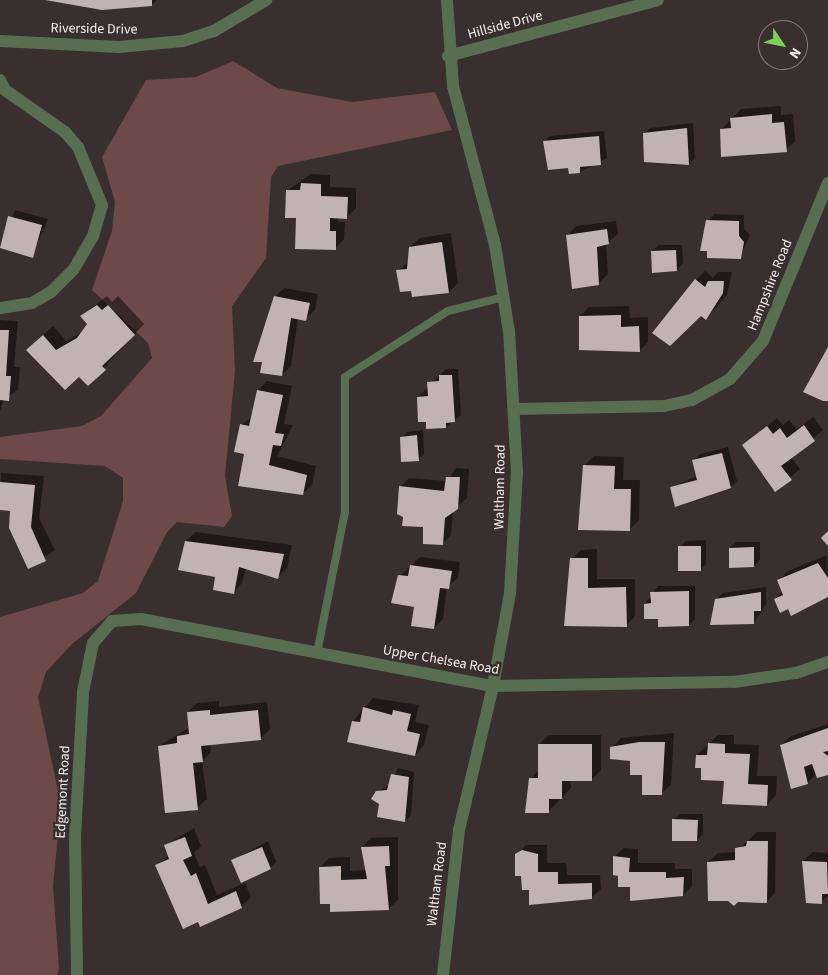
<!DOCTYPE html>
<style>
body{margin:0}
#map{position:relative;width:828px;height:975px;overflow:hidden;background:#3a2f2f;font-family:"Source Sans 3",sans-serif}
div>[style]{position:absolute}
.green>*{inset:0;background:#6d494a}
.shadow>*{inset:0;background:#0007}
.building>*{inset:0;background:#c1b3b2}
.service>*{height:8px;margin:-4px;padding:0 4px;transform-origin:4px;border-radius:4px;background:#586e51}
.minor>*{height:12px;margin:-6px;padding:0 6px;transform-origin:6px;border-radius:6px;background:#586e51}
.tertiary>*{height:12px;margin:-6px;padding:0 6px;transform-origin:6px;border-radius:6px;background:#586e51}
span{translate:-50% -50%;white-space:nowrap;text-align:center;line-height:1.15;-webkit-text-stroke:5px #3a2f2f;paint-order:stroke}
.street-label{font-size:14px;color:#f7efef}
.north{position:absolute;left:758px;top:20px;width:50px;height:50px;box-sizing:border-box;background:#3a2f2f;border:1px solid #867c7c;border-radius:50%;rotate:124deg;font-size:14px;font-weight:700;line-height:20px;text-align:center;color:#f7efef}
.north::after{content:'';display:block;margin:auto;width:18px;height:22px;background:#79d157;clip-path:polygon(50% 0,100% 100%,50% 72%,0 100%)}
</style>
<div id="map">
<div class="green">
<div style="clip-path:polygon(233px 61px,277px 88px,352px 102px,435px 92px,452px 130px,278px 166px,271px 177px,266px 258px,232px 306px,235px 371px,225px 476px,232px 516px,224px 527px,177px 522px,167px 532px,136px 593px,72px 644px,46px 672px,38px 697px,61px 805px,53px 886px,59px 969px,57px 975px,0 975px,0 617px,83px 593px,98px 581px,123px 501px,123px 478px,105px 466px,0 459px,0 437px,82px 426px,101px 416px,152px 358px,148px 343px,92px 290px,112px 231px,115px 202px,102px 157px,146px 80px,196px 77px)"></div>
</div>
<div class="shadow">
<div style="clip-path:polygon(46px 0,157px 0,152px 5px)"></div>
<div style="clip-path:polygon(781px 106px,781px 115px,793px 114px,795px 141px,786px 150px,721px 130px,741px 109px)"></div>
<div style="clip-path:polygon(693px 123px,695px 158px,689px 164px,672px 165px,644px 134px,650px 128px)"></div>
<div style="clip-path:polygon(604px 131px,607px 158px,580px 172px,544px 142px,550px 136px)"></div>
<div style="clip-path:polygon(311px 174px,330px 175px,330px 187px,356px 188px,356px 208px,347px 217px,339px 217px,338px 222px,345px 222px,344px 239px,335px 249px,298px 217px,288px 190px)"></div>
<div style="clip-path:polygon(15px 210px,48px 219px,32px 256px,1px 247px)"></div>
<div style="clip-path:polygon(714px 214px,744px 215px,744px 229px,750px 235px,740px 257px,708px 221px)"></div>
<div style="clip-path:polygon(616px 221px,618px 234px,606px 244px,608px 274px,598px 284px,567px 236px,576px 226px)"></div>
<div style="clip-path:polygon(451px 233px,458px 283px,449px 292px,412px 289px,398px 271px,409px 261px,410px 247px,420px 238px)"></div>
<div style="clip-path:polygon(659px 245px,682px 245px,683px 263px,677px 270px,652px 251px)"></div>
<div style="clip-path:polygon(705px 271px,713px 278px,718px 272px,732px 272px,727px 295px,706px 319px,696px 280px)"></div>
<div style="clip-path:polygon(284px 288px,318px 294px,315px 310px,305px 319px,298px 318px,291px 366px,282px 375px,275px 297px)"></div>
<div style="clip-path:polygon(107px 296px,112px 302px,118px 296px,144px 324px,88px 385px,37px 341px,53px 326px,66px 341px,83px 332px,88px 324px,81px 316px)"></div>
<div style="clip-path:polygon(629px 306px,630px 318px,648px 317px,648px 342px,639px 351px,580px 316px,589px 307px)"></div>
<div style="clip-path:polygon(0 320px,18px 321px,14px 367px,20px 367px,18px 390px,4px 399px,0 411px)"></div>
<div style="clip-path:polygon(446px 369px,458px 369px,461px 415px,446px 427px,427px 421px,418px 397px)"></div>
<div style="clip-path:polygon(267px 381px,292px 386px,284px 424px,293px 425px,277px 456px,316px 466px,312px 485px,302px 494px,245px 453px,241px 425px,253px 416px,258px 390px)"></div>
<div style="clip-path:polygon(813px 417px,823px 430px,791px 457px,800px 469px,775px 490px,744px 445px,777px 418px,783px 425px,789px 420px,797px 429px)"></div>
<div style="clip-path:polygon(423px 430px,424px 454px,418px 460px,401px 438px,407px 432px)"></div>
<div style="clip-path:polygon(728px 447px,737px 481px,731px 487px,671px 487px,697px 476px,694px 461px,700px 454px)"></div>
<div style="clip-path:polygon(594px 456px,624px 457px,623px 480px,640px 480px,639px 520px,630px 529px,584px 466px)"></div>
<div style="clip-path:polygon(456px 468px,469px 469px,467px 498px,453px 510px,451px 535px,442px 544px,425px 526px,405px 517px,400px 487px,409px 478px,447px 481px)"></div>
<div style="clip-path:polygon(1px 473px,44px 476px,39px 518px,55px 550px,28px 567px,12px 510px,0 509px)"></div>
<div style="clip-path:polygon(196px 532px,292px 545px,287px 568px,278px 577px,246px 568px,242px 583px,233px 593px,186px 541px)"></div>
<div style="clip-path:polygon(706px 540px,706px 564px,700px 570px,680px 547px,686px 541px)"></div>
<div style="clip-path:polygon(736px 542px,760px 542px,760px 560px,754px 566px,730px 548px)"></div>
<div style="clip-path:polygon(597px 549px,597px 579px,635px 579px,635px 616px,626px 626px,565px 625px,572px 559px,581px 550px)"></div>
<div style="clip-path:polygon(827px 555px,828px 596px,788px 608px,775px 599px,783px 591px,779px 580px,788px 571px)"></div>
<div style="clip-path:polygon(420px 557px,460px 562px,458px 578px,447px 587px,443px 619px,434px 628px,400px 576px)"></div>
<div style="clip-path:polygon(658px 586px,695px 586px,695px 619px,689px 625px,659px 617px,645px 604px)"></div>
<div style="clip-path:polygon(766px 587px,766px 604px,754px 623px,716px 599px,723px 593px)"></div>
<div style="clip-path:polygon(373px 698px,419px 705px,415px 722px,429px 725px,424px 745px,415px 755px,353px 721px)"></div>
<div style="clip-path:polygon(219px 701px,219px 707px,267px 702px,270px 729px,260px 739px,210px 744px,211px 752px,202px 761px,207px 799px,197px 808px,159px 746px,190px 727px,188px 712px,197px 703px)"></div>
<div style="clip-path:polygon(828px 724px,828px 774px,816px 774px,807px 783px,781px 745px,791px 736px)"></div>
<div style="clip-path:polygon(674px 733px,671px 785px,661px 794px,631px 760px,612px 748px,621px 738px)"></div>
<div style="clip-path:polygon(549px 735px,601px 735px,601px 770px,591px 780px,570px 780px,571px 788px,548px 812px,530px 779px,539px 770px,539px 744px)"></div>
<div style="clip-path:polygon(718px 735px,734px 735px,734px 744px,759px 745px,757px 776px,777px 776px,776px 795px,767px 805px,702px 767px,697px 755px)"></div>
<div style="clip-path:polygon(398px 768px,414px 772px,411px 815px,405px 821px,380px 803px,377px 792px,389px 785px)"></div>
<div style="clip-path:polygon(680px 814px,703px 814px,703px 834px,697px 840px,673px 820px)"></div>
<div style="clip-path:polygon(194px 828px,201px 846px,194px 853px,200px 867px,205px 865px,217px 895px,245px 883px,251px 897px,241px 907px,199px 920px,157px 866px,169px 855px,166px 845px)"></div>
<div style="clip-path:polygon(757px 832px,776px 832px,775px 893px,766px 902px,708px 862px,718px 853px,736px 852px)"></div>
<div style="clip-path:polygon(398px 837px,398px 900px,388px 909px,331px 902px,320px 867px,329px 858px,350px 857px,350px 871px,366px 870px,362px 847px,371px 838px)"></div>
<div style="clip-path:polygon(268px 841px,276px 862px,270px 868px,233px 860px)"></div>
<div style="clip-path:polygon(526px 845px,547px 845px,547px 863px,566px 863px,567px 875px,600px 875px,601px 889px,591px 898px,530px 888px,517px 854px)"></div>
<div style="clip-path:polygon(624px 848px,638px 849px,638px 863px,675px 863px,675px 869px,692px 869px,692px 886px,683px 895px,632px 886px,614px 857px)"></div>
<div style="clip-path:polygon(813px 852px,828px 853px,828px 896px,821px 902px,803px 861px)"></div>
</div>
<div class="building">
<div style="clip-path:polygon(45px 0,152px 0,152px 6px,102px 10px)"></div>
<div style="clip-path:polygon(772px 114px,772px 123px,784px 122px,787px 152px,721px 157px,720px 129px,731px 128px,730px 118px)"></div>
<div style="clip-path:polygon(687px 128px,689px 165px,644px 162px,643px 133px)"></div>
<div style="clip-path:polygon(599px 136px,601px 165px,580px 167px,580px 173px,569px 174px,568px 168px,548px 170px,543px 141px)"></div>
<div style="clip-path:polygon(301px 183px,321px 184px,321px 196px,348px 197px,347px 219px,330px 218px,330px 231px,336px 231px,336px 250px,295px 249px,296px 218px,285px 218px,286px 190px,300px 190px)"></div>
<div style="clip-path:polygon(8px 216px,42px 225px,33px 258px,0 248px)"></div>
<div style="clip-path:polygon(706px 220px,739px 221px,739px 236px,744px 242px,741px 259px,707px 258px,707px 251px,700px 251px)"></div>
<div style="clip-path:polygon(607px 229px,609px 244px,597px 247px,599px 285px,572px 289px,566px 235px)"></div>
<div style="clip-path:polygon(442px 242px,449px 293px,412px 297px,411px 291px,400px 292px,396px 270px,407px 269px,409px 247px)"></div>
<div style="clip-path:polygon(676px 250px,677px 271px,652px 273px,651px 251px)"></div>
<div style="clip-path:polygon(695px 279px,705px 287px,708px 281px,724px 281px,723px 293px,706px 320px,701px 316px,670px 346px,652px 333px)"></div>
<div style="clip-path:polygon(274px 296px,310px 303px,306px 321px,291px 318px,282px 376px,260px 373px,262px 362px,253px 362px)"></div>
<div style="clip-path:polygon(97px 305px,102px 310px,108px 305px,135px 335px,102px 366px,106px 370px,88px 386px,79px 377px,65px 390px,26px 350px,43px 335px,56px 350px,77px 338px,87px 324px,80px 316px)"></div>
<div style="clip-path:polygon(621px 315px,621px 327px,639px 326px,640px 352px,579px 350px,579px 316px)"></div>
<div style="clip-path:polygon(0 330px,9px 330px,6px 376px,11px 376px,9px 401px,0 400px)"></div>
<div style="clip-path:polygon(828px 347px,828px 401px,823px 401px,803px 392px)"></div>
<div style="clip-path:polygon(439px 375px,452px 375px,455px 422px,446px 423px,446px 428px,426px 429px,426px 422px,418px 422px,417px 397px,428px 396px,427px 382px,439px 381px)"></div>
<div style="clip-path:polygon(257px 390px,283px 395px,275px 433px,284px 434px,281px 446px,273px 445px,269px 465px,307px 475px,303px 495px,238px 486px,244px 454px,234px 452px,240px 424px,249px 426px)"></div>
<div style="clip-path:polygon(804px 425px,815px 441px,781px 466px,792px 480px,775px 492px,742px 445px,767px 426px,773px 434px,780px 428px,787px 438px)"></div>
<div style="clip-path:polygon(417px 435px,419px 461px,401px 462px,400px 437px)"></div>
<div style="clip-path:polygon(722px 453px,731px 488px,675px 507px,670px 487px,697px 480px,692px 460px)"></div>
<div style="clip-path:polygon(583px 465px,615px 466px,614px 489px,631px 489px,630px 531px,578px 530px)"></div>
<div style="clip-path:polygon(446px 477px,460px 477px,458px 509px,445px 518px,443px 545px,423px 544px,423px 527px,402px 526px,403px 517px,397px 514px,399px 486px,444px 491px)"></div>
<div style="clip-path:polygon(0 482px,35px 485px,31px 527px,46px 561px,28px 569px,9px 528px,10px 511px,0 510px)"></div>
<div style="clip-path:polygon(828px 531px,828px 546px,821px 538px)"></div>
<div style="clip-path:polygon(185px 541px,284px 554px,278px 579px,239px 567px,234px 594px,213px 590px,215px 577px,178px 570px)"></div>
<div style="clip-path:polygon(678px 546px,701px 546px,701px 571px,678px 571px)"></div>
<div style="clip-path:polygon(754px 547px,754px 567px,729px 568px,729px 548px)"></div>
<div style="clip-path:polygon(570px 558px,588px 558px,588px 588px,626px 587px,627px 627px,564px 626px)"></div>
<div style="clip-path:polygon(818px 563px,828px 578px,828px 597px,791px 616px,788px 609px,780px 613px,774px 599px,783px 595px,777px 580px)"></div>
<div style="clip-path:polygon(410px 565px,452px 571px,449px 589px,440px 588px,434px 629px,411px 626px,414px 607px,391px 603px,398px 575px,408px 576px)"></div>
<div style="clip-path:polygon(689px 591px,689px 626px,658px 627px,658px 619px,644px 619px,644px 604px,651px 603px,650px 592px)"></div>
<div style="clip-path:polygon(761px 592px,761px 611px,754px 611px,754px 624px,710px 625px,715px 599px)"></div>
<div style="clip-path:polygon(363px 707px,392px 715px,393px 710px,411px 714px,407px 731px,420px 734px,415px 756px,347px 742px,352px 721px,360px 722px)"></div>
<div style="clip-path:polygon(210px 710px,210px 715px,258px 710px,261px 740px,201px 746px,203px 762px,193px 763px,198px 810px,165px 813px,158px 746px,177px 743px,177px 736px,189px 734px,187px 712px)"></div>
<div style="clip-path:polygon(828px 728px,828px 751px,823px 752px,828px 756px,828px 775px,817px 778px,812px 764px,804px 767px,808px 784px,791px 789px,780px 745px)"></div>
<div style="clip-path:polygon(639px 742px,665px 742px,662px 795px,642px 795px,642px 775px,630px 775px,630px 761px,610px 759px,610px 747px)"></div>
<div style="clip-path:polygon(708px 743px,725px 744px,725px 753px,750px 754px,748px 784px,768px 785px,767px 806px,722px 804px,724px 781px,701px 780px,701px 768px,695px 768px,696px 755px,707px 755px)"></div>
<div style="clip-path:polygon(538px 744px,592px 744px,592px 781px,562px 781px,562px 799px,549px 799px,549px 813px,525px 813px,529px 778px,538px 778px)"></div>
<div style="clip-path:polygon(391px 774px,409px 777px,405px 822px,377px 817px,379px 804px,371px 799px,376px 791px,387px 790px)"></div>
<div style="clip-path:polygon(672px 819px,698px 820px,697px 841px,672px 841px)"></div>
<div style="clip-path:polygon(185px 837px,192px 856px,183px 860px,191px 876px,196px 873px,208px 904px,236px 891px,242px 908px,200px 927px,198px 922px,183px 929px,155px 865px,169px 859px,164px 845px)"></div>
<div style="clip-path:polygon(747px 841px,768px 841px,767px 903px,738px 902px,734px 906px,728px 901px,708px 901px,707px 862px,735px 860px,735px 848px,746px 846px)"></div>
<div style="clip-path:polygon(389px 846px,390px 866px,385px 866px,389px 910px,330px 912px,330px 904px,320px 904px,319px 867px,341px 866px,341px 880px,367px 879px,361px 847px)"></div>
<div style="clip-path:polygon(262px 847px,271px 869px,241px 883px,231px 860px)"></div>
<div style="clip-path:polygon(522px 850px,538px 854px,538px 872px,558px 872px,558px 884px,592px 883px,592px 899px,529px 905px,529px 890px,522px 890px,521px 876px,515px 876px,515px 854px)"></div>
<div style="clip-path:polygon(613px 856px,630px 858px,629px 872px,666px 872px,666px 878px,684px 877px,683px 896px,630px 901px,630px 887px,618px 887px,618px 876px,613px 875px)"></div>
<div style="clip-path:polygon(802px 861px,827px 862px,828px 894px,822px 894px,822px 904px,806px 903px)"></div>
</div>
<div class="service">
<div style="left:317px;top:653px;width:144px;rotate:-78.8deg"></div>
<div style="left:345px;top:512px;width:135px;rotate:-90deg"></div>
<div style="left:345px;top:377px;width:122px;rotate:-32.7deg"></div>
<div style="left:448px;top:311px;width:58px;rotate:-14deg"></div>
</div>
<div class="minor">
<div style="left:0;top:41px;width:119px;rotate:2.9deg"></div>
<div style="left:119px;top:47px;width:64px;rotate:-5.4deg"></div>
<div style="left:183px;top:41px;width:33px;rotate:-18deg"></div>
<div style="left:214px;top:31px;width:61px;rotate:-30.8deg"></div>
<div style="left:448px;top:56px;width:217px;rotate:-14.9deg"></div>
<div style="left:0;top:80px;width:11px;rotate:63deg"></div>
<div style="left:5px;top:90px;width:73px;rotate:35deg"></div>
<div style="left:65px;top:132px;width:20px;rotate:49deg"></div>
<div style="left:78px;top:147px;width:63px;rotate:67.5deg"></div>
<div style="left:102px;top:205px;width:32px;rotate:106deg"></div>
<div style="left:93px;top:236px;width:39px;rotate:120deg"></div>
<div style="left:73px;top:270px;width:31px;rotate:135deg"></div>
<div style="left:51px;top:292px;width:22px;rotate:150deg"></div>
<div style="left:32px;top:303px;width:32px;rotate:171deg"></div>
<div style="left:515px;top:409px;width:149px;rotate:-1.2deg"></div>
<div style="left:664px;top:406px;width:29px;rotate:-12deg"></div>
<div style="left:692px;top:400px;width:43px;rotate:-28.9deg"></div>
<div style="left:730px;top:379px;width:50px;rotate:-49deg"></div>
<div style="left:763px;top:341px;width:171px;rotate:-67.6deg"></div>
<div style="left:77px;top:975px;width:139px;rotate:-90.8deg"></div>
<div style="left:75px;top:836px;width:144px;rotate:-86.8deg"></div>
<div style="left:83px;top:692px;width:50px;rotate:-78.5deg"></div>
<div style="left:93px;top:643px;width:29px;rotate:-49deg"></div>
<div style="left:112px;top:621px;width:29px;rotate:-4deg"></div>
<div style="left:141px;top:619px;width:358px;rotate:10.8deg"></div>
<div style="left:493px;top:686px;width:241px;rotate:-1deg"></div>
<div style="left:734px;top:682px;width:63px;rotate:-8.3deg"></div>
<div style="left:796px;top:673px;width:34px;rotate:-19deg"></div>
</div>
<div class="tertiary">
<div style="left:443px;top:975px;width:146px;rotate:-83.7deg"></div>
<div style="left:459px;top:830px;width:148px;rotate:-76.7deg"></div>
<div style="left:493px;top:686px;width:95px;rotate:-79.6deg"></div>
<div style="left:510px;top:593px;width:120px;rotate:-86.7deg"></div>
<div style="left:517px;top:473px;width:141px;rotate:-93.2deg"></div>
<div style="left:509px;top:332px;width:88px;rotate:-99.1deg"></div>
<div style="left:495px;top:245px;width:164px;rotate:-104.8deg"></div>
<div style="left:453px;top:86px;width:86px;rotate:-94deg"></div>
</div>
<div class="street-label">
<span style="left:505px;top:25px;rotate:-15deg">Hillside Drive</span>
<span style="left:94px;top:29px;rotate:1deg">Riverside Drive</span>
<span style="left:770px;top:285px;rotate:-68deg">Hampshire Road</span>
<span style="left:500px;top:487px;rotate:-89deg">Waltham Road</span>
<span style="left:441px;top:660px;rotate:10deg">Upper Chelsea Road</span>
<span style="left:63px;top:792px;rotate:-87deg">Edgemont Road</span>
<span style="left:437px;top:884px;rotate:-83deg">Waltham Road</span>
</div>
<div class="north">N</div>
</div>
